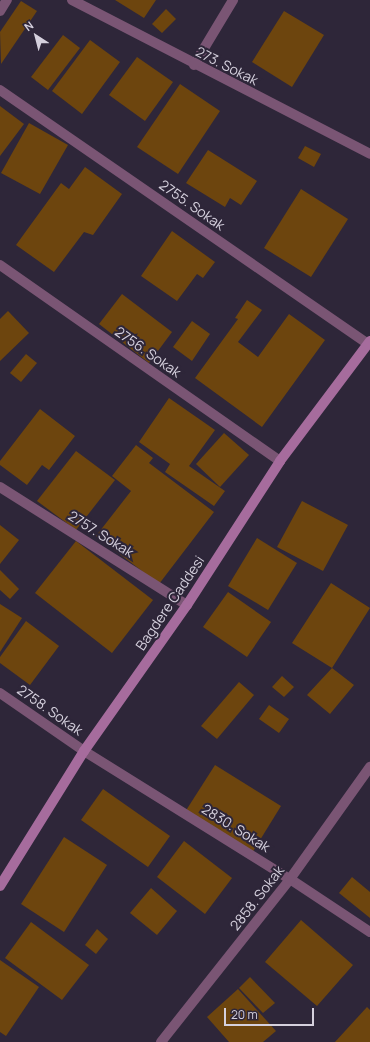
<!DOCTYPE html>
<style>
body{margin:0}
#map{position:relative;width:370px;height:1042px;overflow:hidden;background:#2e2639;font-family:Manrope,sans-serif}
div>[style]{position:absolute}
.building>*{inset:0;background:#6d450e}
.street>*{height:10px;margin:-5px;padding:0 5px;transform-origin:5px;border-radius:5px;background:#7a5574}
.secondary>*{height:10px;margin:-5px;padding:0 5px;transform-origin:5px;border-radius:5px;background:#a66c9d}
span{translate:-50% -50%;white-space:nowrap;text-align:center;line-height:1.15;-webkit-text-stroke:4px #2e2639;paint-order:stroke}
.street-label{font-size:14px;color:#d5d0dd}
.north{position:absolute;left:16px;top:16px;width:40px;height:40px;-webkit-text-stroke:3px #2e2639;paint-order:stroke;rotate:324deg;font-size:11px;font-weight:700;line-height:16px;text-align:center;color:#d5d0dd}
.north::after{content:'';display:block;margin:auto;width:14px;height:18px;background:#d5d0dd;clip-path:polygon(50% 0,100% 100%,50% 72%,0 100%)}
.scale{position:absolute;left:224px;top:1008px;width:90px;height:18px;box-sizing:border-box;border:2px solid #d5d0dd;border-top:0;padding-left:5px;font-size:12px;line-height:14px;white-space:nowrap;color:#d5d0dd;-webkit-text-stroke:3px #2e2639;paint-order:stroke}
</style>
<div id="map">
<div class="building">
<div style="clip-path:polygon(115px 0,156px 0,144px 18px)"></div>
<div style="clip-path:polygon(21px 1px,37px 11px,1px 64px,0 32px)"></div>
<div style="clip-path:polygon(166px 9px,176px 19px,162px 33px,152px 24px)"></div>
<div style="clip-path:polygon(284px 11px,324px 35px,292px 87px,252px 62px)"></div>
<div style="clip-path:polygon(63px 35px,80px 48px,48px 90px,31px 77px)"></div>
<div style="clip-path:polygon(90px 40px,120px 62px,82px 114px,52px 91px)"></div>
<div style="clip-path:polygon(137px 57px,173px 82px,145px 121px,109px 95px)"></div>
<div style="clip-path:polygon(180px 84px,220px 111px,178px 174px,137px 147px)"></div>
<div style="clip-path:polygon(0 106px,24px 124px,0 156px)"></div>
<div style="clip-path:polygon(29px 123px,68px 145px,40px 194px,1px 173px)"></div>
<div style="clip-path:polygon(305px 146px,321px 154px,314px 167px,298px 158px)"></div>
<div style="clip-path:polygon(208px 150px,257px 181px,241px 205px,230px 198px,225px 207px,186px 183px)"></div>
<div style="clip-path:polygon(85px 167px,122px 194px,93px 235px,84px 232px,54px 272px,16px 245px,61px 183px,69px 189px)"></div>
<div style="clip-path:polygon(301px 189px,348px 219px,311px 277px,264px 248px)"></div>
<div style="clip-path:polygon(172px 231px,215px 262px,203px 278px,197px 274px,177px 301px,141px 276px)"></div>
<div style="clip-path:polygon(122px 294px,172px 332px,149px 363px,99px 324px)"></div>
<div style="clip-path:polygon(247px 300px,262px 310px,238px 342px,258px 357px,289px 314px,325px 340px,262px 427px,195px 378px,238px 319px,235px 318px)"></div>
<div style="clip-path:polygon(8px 311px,29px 333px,0 361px,0 319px)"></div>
<div style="clip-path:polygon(192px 321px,210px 334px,192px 361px,173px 347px)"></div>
<div style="clip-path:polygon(26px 354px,37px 363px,21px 382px,10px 373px)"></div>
<div style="clip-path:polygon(169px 398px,215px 430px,189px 466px,225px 491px,214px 506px,165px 472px,170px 464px,139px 442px)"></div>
<div style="clip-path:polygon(40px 409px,75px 436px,49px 470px,42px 465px,27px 485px,0 465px,0 461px)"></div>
<div style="clip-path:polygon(224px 433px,249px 455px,220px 487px,196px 464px)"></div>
<div style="clip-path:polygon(136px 445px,153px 458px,149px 463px,214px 512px,159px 584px,96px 536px,131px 491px,112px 476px)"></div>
<div style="clip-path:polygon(76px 451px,115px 480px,76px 530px,37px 501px)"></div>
<div style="clip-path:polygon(302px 501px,348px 525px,323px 571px,277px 547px)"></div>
<div style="clip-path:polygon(0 525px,19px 540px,0 564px)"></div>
<div style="clip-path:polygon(257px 538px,297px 563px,268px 610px,228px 586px)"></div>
<div style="clip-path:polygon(76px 541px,153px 600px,112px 653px,35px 593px)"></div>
<div style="clip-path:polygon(0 570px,19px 589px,10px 599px,0 590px)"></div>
<div style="clip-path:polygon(331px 583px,370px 608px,332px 668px,354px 685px,330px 714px,307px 695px,332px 668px,292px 643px)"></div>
<div style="clip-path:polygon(228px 592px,271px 622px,247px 657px,203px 627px)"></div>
<div style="clip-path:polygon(0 604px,22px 618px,0 652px)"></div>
<div style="clip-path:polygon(26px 621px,59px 646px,30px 685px,0 663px,0 657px)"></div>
<div style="clip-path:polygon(282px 676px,294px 687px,284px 697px,272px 687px)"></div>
<div style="clip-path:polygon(239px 682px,254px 695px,217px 739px,201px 726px)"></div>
<div style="clip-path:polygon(269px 705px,289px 719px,279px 733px,259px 719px)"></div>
<div style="clip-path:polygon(215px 765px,281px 806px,252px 853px,185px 812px)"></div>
<div style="clip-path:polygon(103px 789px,170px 836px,148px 867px,81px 820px)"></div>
<div style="clip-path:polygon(64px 837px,107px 865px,64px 932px,21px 904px)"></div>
<div style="clip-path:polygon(184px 841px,232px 878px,205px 914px,157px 877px)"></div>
<div style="clip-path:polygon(352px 877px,370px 892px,370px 918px,339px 893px)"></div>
<div style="clip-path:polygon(151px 888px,177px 911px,157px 935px,130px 913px)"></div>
<div style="clip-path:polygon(301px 920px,353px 965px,317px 1006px,265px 962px)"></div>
<div style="clip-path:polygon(31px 922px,89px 965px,62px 1000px,5px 958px)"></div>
<div style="clip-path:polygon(97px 929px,108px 939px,96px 954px,85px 945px)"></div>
<div style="clip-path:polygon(0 960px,39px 987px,6px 1036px,0 1032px)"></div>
<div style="clip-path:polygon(250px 977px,275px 1003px,263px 1013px,239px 988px)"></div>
<div style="clip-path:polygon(238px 989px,276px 1031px,263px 1042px,229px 1042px,207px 1017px)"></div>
<div style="clip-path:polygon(367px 1007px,370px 1010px,370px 1042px,335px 1042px)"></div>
</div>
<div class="street">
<div style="left:72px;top:0;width:335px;rotate:27.3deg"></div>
<div style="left:0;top:11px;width:13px;rotate:-58deg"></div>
<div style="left:194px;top:65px;width:76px;rotate:-59deg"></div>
<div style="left:0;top:90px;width:447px;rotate:34.6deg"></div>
<div style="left:0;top:265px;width:342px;rotate:35deg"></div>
<div style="left:0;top:487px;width:221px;rotate:32.3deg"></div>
<div style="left:0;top:693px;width:102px;rotate:34.6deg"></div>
<div style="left:84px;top:751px;width:243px;rotate:31.9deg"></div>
<div style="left:290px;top:879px;width:96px;rotate:33.5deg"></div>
<div style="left:161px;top:1042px;width:208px;rotate:-51.6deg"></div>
<div style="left:290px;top:879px;width:138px;rotate:-54.5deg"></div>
</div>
<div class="secondary">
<div style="left:0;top:886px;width:159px;rotate:-58.1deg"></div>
<div style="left:84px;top:751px;width:179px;rotate:-54.8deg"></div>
<div style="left:187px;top:605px;width:171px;rotate:-57.1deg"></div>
<div style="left:280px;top:461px;width:150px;rotate:-53.1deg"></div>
</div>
<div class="street-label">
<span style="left:227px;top:66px;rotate:27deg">273. Sokak</span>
<span style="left:192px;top:205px;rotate:35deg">2755. Sokak</span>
<span style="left:148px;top:352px;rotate:35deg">2756. Sokak</span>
<span style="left:101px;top:534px;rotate:32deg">2757. Sokak</span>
<span style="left:170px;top:603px;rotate:-56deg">Bagdere Caddesi</span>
<span style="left:50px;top:710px;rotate:35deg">2758. Sokak</span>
<span style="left:236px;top:828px;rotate:32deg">2830. Sokak</span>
<span style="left:257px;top:898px;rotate:-52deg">2858. Sokak</span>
</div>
<div class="north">N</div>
<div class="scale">20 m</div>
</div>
